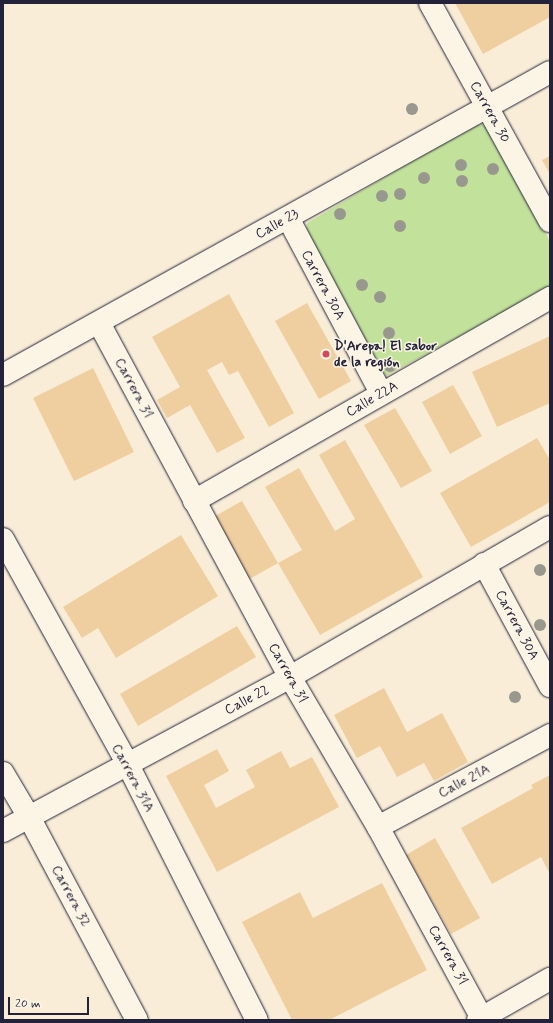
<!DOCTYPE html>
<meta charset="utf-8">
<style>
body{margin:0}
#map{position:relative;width:553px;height:1023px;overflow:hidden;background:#f9edd7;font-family:Mynerve,sans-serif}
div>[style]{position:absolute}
.green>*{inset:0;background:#c2e19a}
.building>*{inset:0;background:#efcea0}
.roads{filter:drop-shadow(0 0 1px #22223b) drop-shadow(0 0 1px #22223b)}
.minor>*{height:22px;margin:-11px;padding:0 11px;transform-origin:11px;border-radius:11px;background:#fcf5e5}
.trees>*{width:12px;height:12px;margin:-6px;border-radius:50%;background:#99988e}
.dots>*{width:11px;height:11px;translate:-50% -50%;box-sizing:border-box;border:2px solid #fcf5e5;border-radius:50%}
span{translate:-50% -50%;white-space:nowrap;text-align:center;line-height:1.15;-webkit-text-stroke:3px #fcf5e5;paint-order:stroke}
.street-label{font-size:14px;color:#22223b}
.poi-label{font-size:14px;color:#22223b;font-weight:700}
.left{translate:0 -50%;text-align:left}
.frame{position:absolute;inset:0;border:4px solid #22223b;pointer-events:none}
.scale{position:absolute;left:8px;top:997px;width:81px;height:18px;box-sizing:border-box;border:2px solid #22223b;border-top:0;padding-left:5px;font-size:12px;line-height:14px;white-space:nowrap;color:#22223b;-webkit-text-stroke:3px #fcf5e5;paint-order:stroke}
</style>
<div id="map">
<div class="green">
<div style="clip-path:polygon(477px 123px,486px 126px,550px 241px,550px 287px,386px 376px,306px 232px,307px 223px)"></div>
</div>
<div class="building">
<div style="clip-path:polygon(455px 3px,550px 3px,550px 17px,483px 54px)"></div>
<div style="clip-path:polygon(550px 156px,550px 174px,542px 160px)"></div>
<div style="clip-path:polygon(229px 294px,294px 413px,269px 427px,238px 371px,229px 375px,222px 362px,207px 370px,245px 438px,217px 453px,190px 405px,167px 418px,157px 400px,180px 387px,152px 337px)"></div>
<div style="clip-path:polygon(307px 303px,351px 381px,319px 399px,275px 321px)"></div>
<div style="clip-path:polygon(550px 336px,550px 403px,497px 427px,472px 372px)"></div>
<div style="clip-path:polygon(93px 368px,134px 452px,74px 481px,33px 398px)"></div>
<div style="clip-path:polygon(453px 385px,482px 436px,450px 454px,422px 402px)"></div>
<div style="clip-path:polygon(395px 408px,432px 471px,401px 488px,364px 425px)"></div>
<div style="clip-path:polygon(537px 438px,550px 460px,550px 502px,471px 547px,440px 493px)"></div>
<div style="clip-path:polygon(345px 440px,423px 577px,320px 635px,278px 563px,302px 550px,265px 487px,299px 468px,335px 531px,355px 519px,319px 455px)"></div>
<div style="clip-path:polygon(242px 501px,278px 563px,244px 582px,208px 520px)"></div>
<div style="clip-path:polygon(181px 535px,218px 596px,116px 658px,98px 628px,82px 638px,63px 607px)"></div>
<div style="clip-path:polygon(237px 626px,256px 657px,138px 726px,120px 694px)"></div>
<div style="clip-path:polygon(384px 688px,407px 732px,442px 713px,468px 762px,434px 781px,424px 763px,397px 777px,380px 746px,357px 758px,334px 715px)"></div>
<div style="clip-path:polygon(217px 749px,229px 771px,204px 785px,216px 808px,255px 787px,246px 770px,281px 751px,290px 768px,312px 757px,339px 807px,217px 872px,166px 776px)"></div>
<div style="clip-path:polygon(550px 775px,550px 874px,541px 857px,492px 884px,461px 828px,533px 788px,531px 785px)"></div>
<div style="clip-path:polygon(435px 838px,480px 918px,451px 934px,406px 855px)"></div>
<div style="clip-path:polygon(382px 883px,427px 970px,329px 1020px,292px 1020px,242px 922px,300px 892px,313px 918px)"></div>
</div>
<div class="roads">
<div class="minor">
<div style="left:430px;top:3px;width:249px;rotate:61.2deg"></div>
<div style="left:288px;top:218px;width:198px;rotate:62deg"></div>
<div style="left:99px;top:323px;width:402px;rotate:61.7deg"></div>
<div style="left:290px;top:677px;width:174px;rotate:59.6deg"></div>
<div style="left:378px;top:827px;width:220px;rotate:61.5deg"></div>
<div style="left:3px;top:375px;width:625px;rotate:-28.98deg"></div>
<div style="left:194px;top:501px;width:410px;rotate:-29.7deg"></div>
<div style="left:3px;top:539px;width:256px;rotate:61deg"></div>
<div style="left:127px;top:763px;width:288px;rotate:63.2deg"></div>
<div style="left:484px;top:564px;width:139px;rotate:61.6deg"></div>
<div style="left:3px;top:773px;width:51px;rotate:59.4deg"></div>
<div style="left:29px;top:817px;width:230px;rotate:62deg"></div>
<div style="left:378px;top:827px;width:195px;rotate:-28.1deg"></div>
<div style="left:3px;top:831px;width:326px;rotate:-28.2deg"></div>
<div style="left:290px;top:677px;width:300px;rotate:-30deg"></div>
<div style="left:478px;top:1020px;width:83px;rotate:-29.7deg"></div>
</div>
</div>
<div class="trees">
<div style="left:412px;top:109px"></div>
<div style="left:461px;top:165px"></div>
<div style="left:493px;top:169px"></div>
<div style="left:424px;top:178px"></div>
<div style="left:462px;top:181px"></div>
<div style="left:400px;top:194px"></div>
<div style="left:382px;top:196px"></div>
<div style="left:340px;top:214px"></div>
<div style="left:400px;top:226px"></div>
<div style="left:362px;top:285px"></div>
<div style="left:380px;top:297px"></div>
<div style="left:389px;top:333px"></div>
<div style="left:390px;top:366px"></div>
<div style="left:540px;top:570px"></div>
<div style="left:540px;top:625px"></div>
<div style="left:515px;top:697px"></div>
</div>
<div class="dots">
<div style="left:326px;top:354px;background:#d1495b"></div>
</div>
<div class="street-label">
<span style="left:490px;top:112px;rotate:61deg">Carrera 30</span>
<span style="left:277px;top:224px;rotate:-29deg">Calle 23</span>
<span style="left:323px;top:285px;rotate:62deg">Carrera 30A</span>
<span style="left:134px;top:388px;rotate:62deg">Carrera 31</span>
<span style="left:372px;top:399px;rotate:-30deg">Calle 22A</span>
<span style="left:517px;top:625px;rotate:62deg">Carrera 30A</span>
<span style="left:288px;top:673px;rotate:61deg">Carrera 31</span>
<span style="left:247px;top:700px;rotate:-28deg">Calle 22</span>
<span style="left:133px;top:778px;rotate:62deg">Carrera 31A</span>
<span style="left:464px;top:781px;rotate:-28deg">Calle 21A</span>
<span style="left:71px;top:896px;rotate:62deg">Carrera 32</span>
<span style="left:448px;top:955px;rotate:61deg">Carrera 31</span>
</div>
<div class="poi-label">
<span class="left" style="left:334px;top:354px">D'Arepa! El sabor<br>de la región</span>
</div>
<div class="frame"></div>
<div class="scale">20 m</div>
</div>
